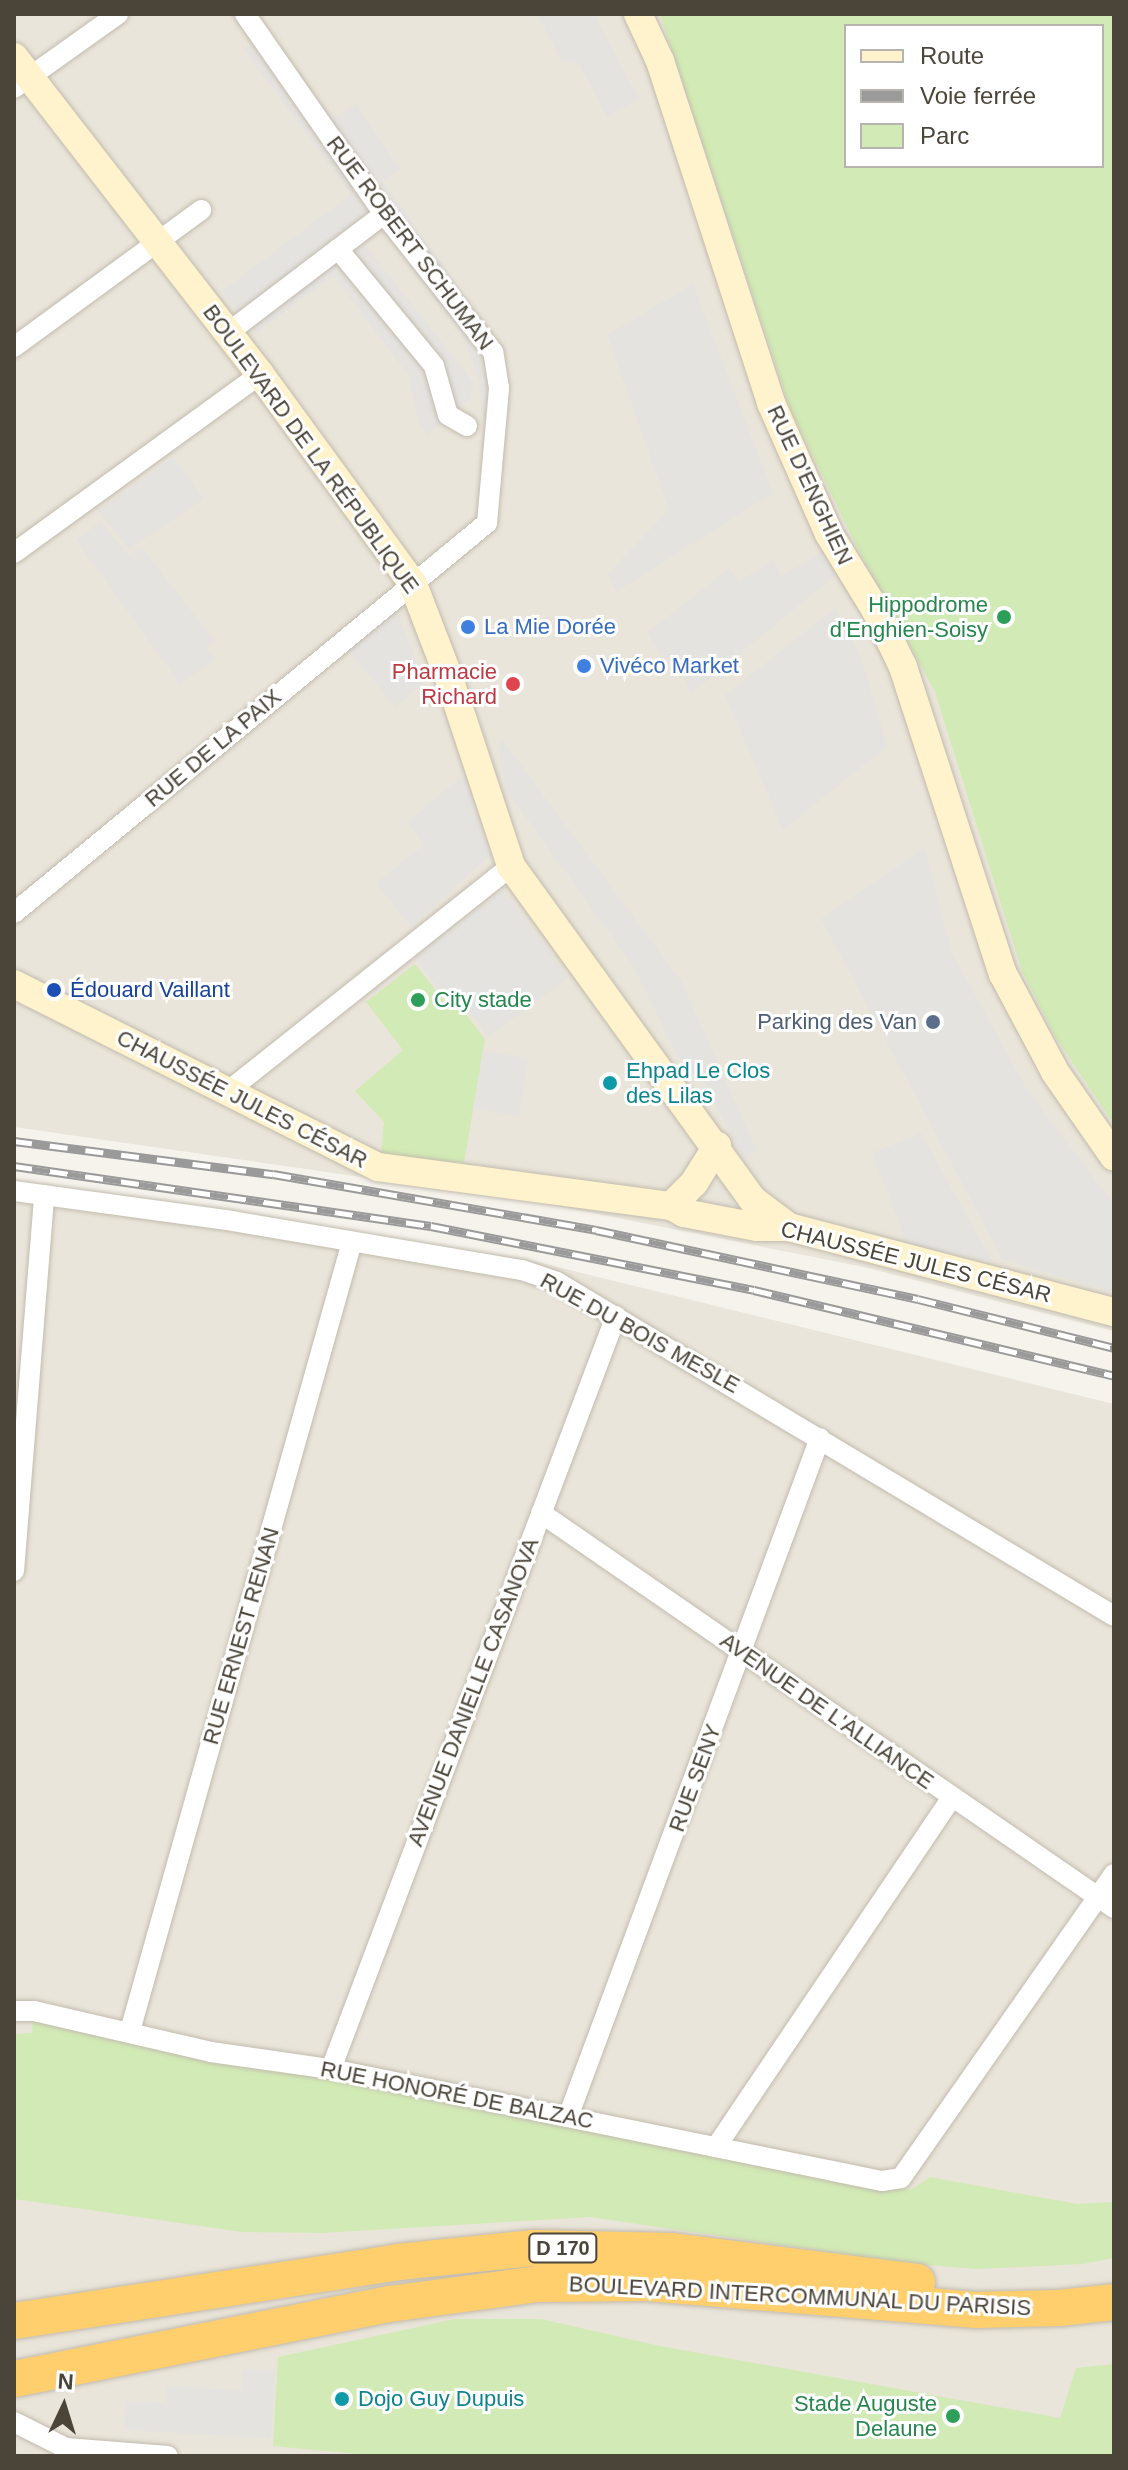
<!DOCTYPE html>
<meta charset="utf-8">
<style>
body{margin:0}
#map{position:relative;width:1128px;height:2470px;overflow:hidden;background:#f6f3ec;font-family:Helvetica,sans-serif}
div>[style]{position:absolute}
.residential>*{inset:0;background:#eae5da}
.green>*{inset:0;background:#d2eab5}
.parking>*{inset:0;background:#e5e3e0}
.roads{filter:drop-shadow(0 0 2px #c2bbae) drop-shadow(0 0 2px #c2bbae)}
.street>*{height:20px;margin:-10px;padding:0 10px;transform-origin:10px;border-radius:10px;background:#fff}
.secondary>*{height:28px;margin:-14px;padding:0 14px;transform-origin:14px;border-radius:14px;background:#fff3cd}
.highway>*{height:36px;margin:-18px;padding:0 18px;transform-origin:18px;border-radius:18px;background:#ffcf6e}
.rail>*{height:9px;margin-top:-4.5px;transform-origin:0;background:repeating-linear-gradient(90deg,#fff 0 18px,#9a9a9a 0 36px);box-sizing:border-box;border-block:2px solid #9a9a9a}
.dots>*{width:22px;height:22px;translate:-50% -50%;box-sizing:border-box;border:4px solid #fff;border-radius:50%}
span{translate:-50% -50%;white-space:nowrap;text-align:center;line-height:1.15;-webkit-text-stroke:6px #fff;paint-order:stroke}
.shield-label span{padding:2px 6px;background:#fff;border:2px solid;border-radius:6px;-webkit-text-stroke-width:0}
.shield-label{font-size:20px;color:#4b4439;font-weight:700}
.street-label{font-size:22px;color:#4b4439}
.leisure-label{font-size:22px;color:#27864d}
.right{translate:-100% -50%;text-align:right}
.left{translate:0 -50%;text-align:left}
.shop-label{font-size:22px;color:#366cbe}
.health-label{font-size:22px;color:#be3a42}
.transit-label{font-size:22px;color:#164399}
.service-label{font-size:22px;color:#4e5e75}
.culture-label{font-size:22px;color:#0d838f}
.frame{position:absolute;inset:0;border:16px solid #4b4439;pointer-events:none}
.legend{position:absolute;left:844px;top:24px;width:260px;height:144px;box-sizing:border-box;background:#fff;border:2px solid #b7b4b0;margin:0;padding:10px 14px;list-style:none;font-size:24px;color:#4b4439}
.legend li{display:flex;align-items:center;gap:16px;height:40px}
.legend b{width:40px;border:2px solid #b7b4b0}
.north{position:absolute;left:24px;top:2366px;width:80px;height:80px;-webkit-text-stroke:6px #fff;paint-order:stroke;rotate:4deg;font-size:22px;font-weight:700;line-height:32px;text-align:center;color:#4b4439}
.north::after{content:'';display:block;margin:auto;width:28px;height:36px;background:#4b4439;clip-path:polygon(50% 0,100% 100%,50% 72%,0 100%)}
</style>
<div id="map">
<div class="residential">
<div style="clip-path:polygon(evenodd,14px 14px,1114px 14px,1114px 1331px,864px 1267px,542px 1203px,14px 1127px,14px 14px,846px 26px,1102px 26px,1102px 166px,846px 166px,846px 26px)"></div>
<div style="clip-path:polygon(14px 1181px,529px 1260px,1114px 1404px,1114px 2456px,14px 2456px)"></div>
</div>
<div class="green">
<div style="clip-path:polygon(evenodd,660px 14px,1114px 14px,1114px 1124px,1056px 1038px,1022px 971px,935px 692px,855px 543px,790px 408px,660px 14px,846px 26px,1102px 26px,1102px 166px,846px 166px,846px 26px)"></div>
<div style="clip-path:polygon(415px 964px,452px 1011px,460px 1007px,485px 1039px,464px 1163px,381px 1155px,384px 1122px,355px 1091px,403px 1050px,366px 1002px)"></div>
<div style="clip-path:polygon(33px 2016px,893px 2189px,912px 2189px,930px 2177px,1077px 2204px,1114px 2202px,1114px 2258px,1083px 2264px,977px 2269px,903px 2263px,590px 2217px,324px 2233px,242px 2232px,14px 2199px,14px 2034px,32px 2033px)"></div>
<div style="clip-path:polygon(455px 2319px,541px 2319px,660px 2346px,1060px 2418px,1076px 2368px,1114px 2364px,1114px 2456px,379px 2456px,273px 2446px,278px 2357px)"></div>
</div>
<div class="parking">
<div style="clip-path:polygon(537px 14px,594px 14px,639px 99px,607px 117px,579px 64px,561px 60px)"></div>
<div style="clip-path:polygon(266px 36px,298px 84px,336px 117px,356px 104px,400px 169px,383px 181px,485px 324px,506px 363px,509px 416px,482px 416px,479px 380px,462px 334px,379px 226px,361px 239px,473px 382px,471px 399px,427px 435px,419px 425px,409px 376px,333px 276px,255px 334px,222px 291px,351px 194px,243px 49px)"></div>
<div style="clip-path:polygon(693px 284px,773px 493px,616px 592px,607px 574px,669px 510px,607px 335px)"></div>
<div style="clip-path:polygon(173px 457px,204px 499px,129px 549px,98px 511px)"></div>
<div style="clip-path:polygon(101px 521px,128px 555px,142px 548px,215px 641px,205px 648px,215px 659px,180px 684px,76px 540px)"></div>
<div style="clip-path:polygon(821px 552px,836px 575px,692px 693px,672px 656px,663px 659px,647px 633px,729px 568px,739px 582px,774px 559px,781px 577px)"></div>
<div style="clip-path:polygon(835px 608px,862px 659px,887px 746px,783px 830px,725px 695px)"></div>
<div style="clip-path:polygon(396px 610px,425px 682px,395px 707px,347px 648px)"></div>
<div style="clip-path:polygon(501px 738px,682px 982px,757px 1151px,744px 1160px,704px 1082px,684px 1070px,634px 967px,507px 791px,498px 748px)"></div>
<div style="clip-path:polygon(463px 775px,489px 857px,411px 927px,376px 883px,424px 845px,408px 822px)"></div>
<div style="clip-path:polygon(925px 847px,952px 953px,1028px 1091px,1114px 1204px,1114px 1292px,1003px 1260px,821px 919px)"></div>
<div style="clip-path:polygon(503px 890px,568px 978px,488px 1037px,463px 1003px,454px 1009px,415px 958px)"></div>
<div style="clip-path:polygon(483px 1051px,528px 1058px,519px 1116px,474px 1109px)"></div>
<div style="clip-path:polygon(921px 1133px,992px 1261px,907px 1244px,872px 1153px)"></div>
<div style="clip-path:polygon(243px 2369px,275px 2370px,271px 2438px,124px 2430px,126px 2401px,166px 2403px,167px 2386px,241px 2391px)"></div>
</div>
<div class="roads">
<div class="street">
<div style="left:14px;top:88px;width:128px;rotate:-35.4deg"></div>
<div style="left:338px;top:249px;width:151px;rotate:50.6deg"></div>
<div style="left:434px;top:366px;width:51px;rotate:74.1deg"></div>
<div style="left:448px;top:415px;width:22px;rotate:30deg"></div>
<div style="left:229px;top:332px;width:195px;rotate:-37.3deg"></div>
<div style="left:14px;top:347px;width:232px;rotate:-36.2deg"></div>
<div style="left:14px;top:553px;width:304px;rotate:-36deg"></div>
<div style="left:14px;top:913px;width:613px;rotate:-39.51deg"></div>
<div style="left:487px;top:523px;width:136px;rotate:-84.9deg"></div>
<div style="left:499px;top:388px;width:36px;rotate:-99deg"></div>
<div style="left:493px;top:352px;width:176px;rotate:-128.3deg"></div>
<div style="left:384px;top:214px;width:244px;rotate:-124.8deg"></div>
<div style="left:227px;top:1092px;width:363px;rotate:-38.5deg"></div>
<div style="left:14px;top:1191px;width:220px;rotate:7.8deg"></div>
<div style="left:232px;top:1221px;width:294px;rotate:9.6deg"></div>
<div style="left:522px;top:1270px;width:37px;rotate:19deg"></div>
<div style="left:557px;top:1282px;width:649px;rotate:30.95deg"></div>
<div style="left:541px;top:1513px;width:696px;rotate:34.58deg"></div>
<div style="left:14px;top:1571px;width:377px;rotate:-85.4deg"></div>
<div style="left:14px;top:2011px;width:20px"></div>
<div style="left:34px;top:2011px;width:182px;rotate:13deg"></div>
<div style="left:211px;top:2052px;width:121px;rotate:8.1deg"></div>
<div style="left:331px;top:2069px;width:562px;rotate:11.49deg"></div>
<div style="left:882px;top:2181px;width:19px;rotate:-9deg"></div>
<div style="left:901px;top:2178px;width:371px;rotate:-55deg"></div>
<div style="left:130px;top:2031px;width:820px;rotate:-74.29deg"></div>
<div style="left:331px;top:2069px;width:805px;rotate:-69.27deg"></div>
<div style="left:568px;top:2117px;width:724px;rotate:-69.64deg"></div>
<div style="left:716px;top:2147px;width:421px;rotate:-56deg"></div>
<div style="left:14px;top:2422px;width:58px;rotate:26.6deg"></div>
<div style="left:66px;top:2448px;width:102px;rotate:4.5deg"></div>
</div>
<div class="secondary">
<div style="left:638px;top:14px;width:52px;rotate:64.9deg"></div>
<div style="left:660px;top:61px;width:360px;rotate:72deg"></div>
<div style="left:771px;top:403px;width:143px;rotate:66.1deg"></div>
<div style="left:829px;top:534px;width:88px;rotate:58.5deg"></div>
<div style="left:875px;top:609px;width:64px;rotate:64.2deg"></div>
<div style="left:903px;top:667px;width:323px;rotate:72deg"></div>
<div style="left:1003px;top:974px;width:111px;rotate:62deg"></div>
<div style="left:1055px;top:1072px;width:103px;rotate:55.2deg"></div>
<div style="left:14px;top:57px;width:401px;rotate:52.2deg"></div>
<div style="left:260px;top:374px;width:260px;rotate:53.9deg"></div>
<div style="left:413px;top:584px;width:101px;rotate:69deg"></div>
<div style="left:449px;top:678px;width:198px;rotate:71.7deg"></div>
<div style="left:511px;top:866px;width:412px;rotate:54.1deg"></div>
<div style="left:753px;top:1200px;width:45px;rotate:36.9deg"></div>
<div style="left:14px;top:984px;width:407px;rotate:26.7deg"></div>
<div style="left:378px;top:1167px;width:296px;rotate:7.6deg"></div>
<div style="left:671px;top:1206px;width:15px;rotate:28deg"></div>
<div style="left:684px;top:1213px;width:74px;rotate:10.9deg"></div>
<div style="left:757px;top:1227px;width:32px"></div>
<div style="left:789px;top:1227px;width:336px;rotate:14.7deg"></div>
<div style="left:671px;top:1206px;width:33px;rotate:-45deg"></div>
<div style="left:694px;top:1183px;width:44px;rotate:-58.1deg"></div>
</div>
<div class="highway">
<div style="left:14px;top:2321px;width:389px;rotate:-8.7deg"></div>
<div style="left:398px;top:2262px;width:137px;rotate:-5.9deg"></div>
<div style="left:534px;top:2248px;width:138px;rotate:1.2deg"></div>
<div style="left:672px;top:2251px;width:247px;rotate:7.2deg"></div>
<div style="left:14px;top:2379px;width:383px;rotate:-11.3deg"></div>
<div style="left:390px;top:2304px;width:149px;rotate:-7.7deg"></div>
<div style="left:538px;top:2284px;width:110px;rotate:-0.5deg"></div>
<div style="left:648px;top:2283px;width:329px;rotate:4.7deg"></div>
<div style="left:976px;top:2310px;width:83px;rotate:-1.4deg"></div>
<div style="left:1059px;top:2308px;width:55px;rotate:-6.2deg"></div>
</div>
</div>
<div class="rail">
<div style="left:14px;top:1141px;width:261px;rotate:7.3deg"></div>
<div style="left:273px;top:1174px;width:328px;rotate:9.8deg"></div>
<div style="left:596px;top:1230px;width:329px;rotate:12.1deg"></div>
<div style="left:918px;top:1299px;width:202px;rotate:14deg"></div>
<div style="left:14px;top:1166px;width:421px;rotate:8.2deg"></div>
<div style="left:431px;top:1226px;width:329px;rotate:11.2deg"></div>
<div style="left:754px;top:1290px;width:370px;rotate:13.4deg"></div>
</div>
<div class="dots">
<div style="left:1004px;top:617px;background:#2e9e5b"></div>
<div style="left:468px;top:627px;background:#3f7fe0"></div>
<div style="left:584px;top:666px;background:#3f7fe0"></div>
<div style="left:513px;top:684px;background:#e0444e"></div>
<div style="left:54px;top:990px;background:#1a4fb4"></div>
<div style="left:418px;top:1000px;background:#2e9e5b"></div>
<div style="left:933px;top:1022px;background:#5c6f8a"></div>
<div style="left:610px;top:1083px;background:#0f9aa8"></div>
<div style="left:342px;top:2399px;background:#0f9aa8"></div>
<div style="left:953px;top:2416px;background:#2e9e5b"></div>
</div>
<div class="shield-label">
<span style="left:563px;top:2248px">D 170</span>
</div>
<div class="street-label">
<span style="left:410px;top:243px;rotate:53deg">RUE ROBERT SCHUMAN</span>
<span style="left:311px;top:449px;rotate:54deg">BOULEVARD DE LA RÉPUBLIQUE</span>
<span style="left:810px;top:485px;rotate:65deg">RUE D'ENGHIEN</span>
<span style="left:213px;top:748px;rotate:-40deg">RUE DE LA PAIX</span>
<span style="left:242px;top:1099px;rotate:27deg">CHAUSSÉE JULES CÉSAR</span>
<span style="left:916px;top:1262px;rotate:14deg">CHAUSSÉE JULES CÉSAR</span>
<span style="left:640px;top:1333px;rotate:29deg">RUE DU BOIS MESLE</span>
<span style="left:241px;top:1636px;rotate:-74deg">RUE ERNEST RENAN</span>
<span style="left:473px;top:1692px;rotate:-69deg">AVENUE DANIELLE CASANOVA</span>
<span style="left:827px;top:1711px;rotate:35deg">AVENUE DE L'ALLIANCE</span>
<span style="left:695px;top:1778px;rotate:-70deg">RUE SENY</span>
<span style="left:457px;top:2095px;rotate:11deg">RUE HONORÉ DE BALZAC</span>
<span style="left:800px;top:2296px;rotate:3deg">BOULEVARD INTERCOMMUNAL DU PARISIS</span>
</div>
<div class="leisure-label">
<span class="right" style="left:988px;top:617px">Hippodrome<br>d'Enghien-Soisy</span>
<span class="left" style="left:434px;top:1000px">City stade</span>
<span class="right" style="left:937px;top:2416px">Stade Auguste<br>Delaune</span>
</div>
<div class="shop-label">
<span class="left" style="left:484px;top:627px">La Mie Dorée</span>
<span class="left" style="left:600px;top:666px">Vivéco Market</span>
</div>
<div class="health-label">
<span class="right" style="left:497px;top:684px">Pharmacie<br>Richard</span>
</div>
<div class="transit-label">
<span class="left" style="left:70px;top:990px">Édouard Vaillant</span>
</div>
<div class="service-label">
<span class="right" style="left:917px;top:1022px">Parking des Van</span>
</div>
<div class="culture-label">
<span class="left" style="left:626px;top:1083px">Ehpad Le Clos<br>des Lilas</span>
<span class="left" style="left:358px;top:2399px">Dojo Guy Dupuis</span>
</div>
<div class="frame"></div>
<ul class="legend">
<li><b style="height:10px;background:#fff3cd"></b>Route</li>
<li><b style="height:10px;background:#9a9a9a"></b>Voie ferrée</li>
<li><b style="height:22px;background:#d2eab5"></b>Parc</li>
</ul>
<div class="north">N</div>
</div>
